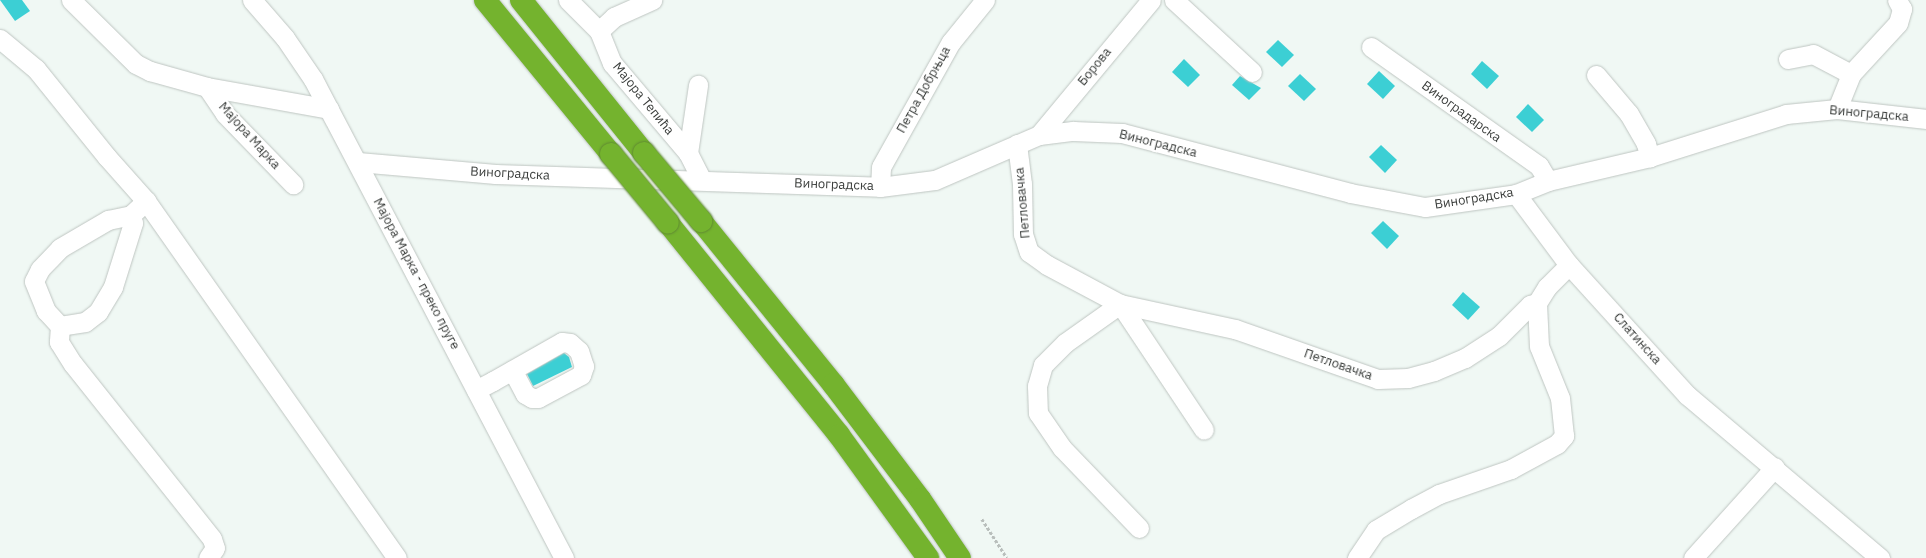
<!DOCTYPE html>
<meta charset="utf-8">
<style>
body{margin:0}
#map{position:relative;width:1926px;height:558px;overflow:hidden;background:#f0f8f4;font-family:"IBM Plex Sans",sans-serif}
div>[style]{position:absolute}
.building>*{inset:0;background:#3ccfd4}
.path>*{height:2.5px;margin-top:-1.25px;transform-origin:0;background:repeating-linear-gradient(90deg,#b9bfbc 0 3px,transparent 0 5px)}
.roads{filter:drop-shadow(0 0 1px #bec5c1) drop-shadow(0 0 1px #bec5c1)}
.minor>*{height:19px;margin:-9.5px;padding:0 9.5px;transform-origin:9.5px;border-radius:9.5px;background:#fff}
.highway>*{height:22px;margin:-11px;padding:0 11px;transform-origin:11px;border-radius:11px;background:#74b32e}
.bridges{filter:drop-shadow(0 0 1px #5f8932) drop-shadow(0 0 1px #5f8932)}
.highway-bridge>*{height:22px;margin:-11px;padding:0 11px;transform-origin:11px;border-radius:11px;background:#74b32e}
span{translate:-50% -50%;white-space:nowrap;text-align:center;line-height:1.15;-webkit-text-stroke:4px #fff;paint-order:stroke}
.street-label{font-size:13px;color:#393c3a}
</style>
<div id="map">
<div class="building">
<div style="clip-path:polygon(0 0,22px 0,30px 11px,15px 21px)"></div>
<div style="clip-path:polygon(1278px 40px,1294px 55px,1282px 67px,1266px 52px)"></div>
<div style="clip-path:polygon(1184px 59px,1200px 75px,1188px 87px,1172px 72px)"></div>
<div style="clip-path:polygon(1482px 61px,1499px 76px,1487px 89px,1471px 74px)"></div>
<div style="clip-path:polygon(1379px 71px,1395px 86px,1383px 99px,1367px 84px)"></div>
<div style="clip-path:polygon(1300px 74px,1316px 89px,1304px 101px,1288px 86px)"></div>
<div style="clip-path:polygon(1240px 76px,1261px 88px,1249px 100px,1232px 85px)"></div>
<div style="clip-path:polygon(1528px 104px,1544px 120px,1532px 132px,1516px 117px)"></div>
<div style="clip-path:polygon(1381px 145px,1397px 160px,1385px 173px,1369px 157px)"></div>
<div style="clip-path:polygon(1383px 221px,1399px 236px,1387px 249px,1371px 233px)"></div>
<div style="clip-path:polygon(1463px 292px,1480px 307px,1468px 320px,1452px 305px)"></div>
<div style="clip-path:polygon(564px 353px,569px 357px,572px 367px,533px 386px,527px 374px)"></div>
</div>
<div class="path">
<div style="left:982px;top:519px;width:46px;rotate:57.3deg"></div>
</div>
<div class="roads">
<div class="minor">
<div style="left:71px;top:0;width:91px;rotate:44.6deg"></div>
<div style="left:136px;top:64px;width:16px;rotate:27deg"></div>
<div style="left:150px;top:71px;width:59px;rotate:15.7deg"></div>
<div style="left:207px;top:87px;width:124px;rotate:10.2deg"></div>
<div style="left:252px;top:0;width:50px;rotate:49deg"></div>
<div style="left:285px;top:38px;width:50px;rotate:55.7deg"></div>
<div style="left:313px;top:79px;width:541px;rotate:62.35deg"></div>
<div style="left:568px;top:0;width:44px;rotate:45deg"></div>
<div style="left:599px;top:31px;width:35px;rotate:68deg"></div>
<div style="left:612px;top:63px;width:118px;rotate:49.8deg"></div>
<div style="left:688px;top:153px;width:30px;rotate:63deg"></div>
<div style="left:1174px;top:0;width:106px;rotate:42.7deg"></div>
<div style="left:599px;top:31px;width:21px;rotate:-43deg"></div>
<div style="left:614px;top:17px;width:42px;rotate:-24.1deg"></div>
<div style="left:0;top:39px;width:47px;rotate:39.8deg"></div>
<div style="left:36px;top:69px;width:113px;rotate:51.1deg"></div>
<div style="left:107px;top:157px;width:59px;rotate:48.4deg"></div>
<div style="left:146px;top:201px;width:436px;rotate:54.9deg"></div>
<div style="left:1371px;top:47px;width:206px;rotate:35.3deg"></div>
<div style="left:1539px;top:166px;width:17px;rotate:59deg"></div>
<div style="left:1788px;top:59px;width:25px;rotate:-11deg"></div>
<div style="left:1813px;top:54px;width:43px;rotate:27.8deg"></div>
<div style="left:1596px;top:75px;width:51px;rotate:49.8deg"></div>
<div style="left:1629px;top:114px;width:34px;rotate:60deg"></div>
<div style="left:1646px;top:144px;width:14px;rotate:73deg"></div>
<div style="left:207px;top:87px;width:32px;rotate:56deg"></div>
<div style="left:225px;top:114px;width:98px;rotate:45.8deg"></div>
<div style="left:1837px;top:109px;width:38px;rotate:-68deg"></div>
<div style="left:1851px;top:74px;width:69px;rotate:-47.3deg"></div>
<div style="left:1898px;top:23px;width:15px;rotate:-74deg"></div>
<div style="left:1902px;top:9px;width:10px;rotate:-119deg"></div>
<div style="left:1039px;top:135px;width:175px;rotate:-50.3deg"></div>
<div style="left:1017px;top:144px;width:40px;rotate:82.9deg"></div>
<div style="left:1022px;top:184px;width:50px;rotate:88.9deg"></div>
<div style="left:1023px;top:234px;width:19px;rotate:72deg"></div>
<div style="left:1029px;top:252px;width:22px;rotate:36deg"></div>
<div style="left:1047px;top:265px;width:83px;rotate:28.1deg"></div>
<div style="left:1120px;top:304px;width:118px;rotate:12.3deg"></div>
<div style="left:1235px;top:329px;width:151px;rotate:19.3deg"></div>
<div style="left:1378px;top:379px;width:30px;rotate:-2deg"></div>
<div style="left:1408px;top:378px;width:27px;rotate:-15deg"></div>
<div style="left:1434px;top:371px;width:34px;rotate:-23deg"></div>
<div style="left:1465px;top:358px;width:40px;rotate:-32.9deg"></div>
<div style="left:1499px;top:336px;width:44px;rotate:-45deg"></div>
<div style="left:1530px;top:305px;width:7px;rotate:-16deg"></div>
<div style="left:1537px;top:303px;width:19px;rotate:-58deg"></div>
<div style="left:1547px;top:287px;width:31px;rotate:-45deg"></div>
<div style="left:688px;top:153px;width:69px;rotate:-81.6deg"></div>
<div style="left:358px;top:162px;width:138px;rotate:5deg"></div>
<div style="left:495px;top:174px;width:385px;rotate:1.9deg"></div>
<div style="left:880px;top:187px;width:55px;rotate:-7.3deg"></div>
<div style="left:935px;top:180px;width:113px;rotate:-23.4deg"></div>
<div style="left:1039px;top:135px;width:34px;rotate:-7deg"></div>
<div style="left:1073px;top:131px;width:49px;rotate:2.3deg"></div>
<div style="left:1122px;top:133px;width:236px;rotate:14.7deg"></div>
<div style="left:1350px;top:193px;width:76px;rotate:10.6deg"></div>
<div style="left:1425px;top:207px;width:92px;rotate:-8.1deg"></div>
<div style="left:1516px;top:194px;width:35px;rotate:-22deg"></div>
<div style="left:1548px;top:181px;width:105px;rotate:-13.2deg"></div>
<div style="left:1650px;top:157px;width:143px;rotate:-17.5deg"></div>
<div style="left:1786px;top:114px;width:51px;rotate:-5.6deg"></div>
<div style="left:1837px;top:109px;width:90px;rotate:6.4deg"></div>
<div style="left:880px;top:187px;width:20px;rotate:-87deg"></div>
<div style="left:881px;top:167px;width:143px;rotate:-60.8deg"></div>
<div style="left:951px;top:42px;width:54px;rotate:-51deg"></div>
<div style="left:1516px;top:194px;width:89px;rotate:53.3deg"></div>
<div style="left:1569px;top:265px;width:176px;rotate:47.8deg"></div>
<div style="left:1687px;top:395px;width:253px;rotate:40.2deg"></div>
<div style="left:131px;top:215px;width:8px;rotate:76deg"></div>
<div style="left:133px;top:223px;width:67px;rotate:107.4deg"></div>
<div style="left:113px;top:287px;width:29px;rotate:121deg"></div>
<div style="left:98px;top:312px;width:16px;rotate:142deg"></div>
<div style="left:85px;top:322px;width:25px;rotate:171deg"></div>
<div style="left:60px;top:326px;width:21px;rotate:-133deg"></div>
<div style="left:46px;top:311px;width:32px;rotate:-112deg"></div>
<div style="left:34px;top:281px;width:13px;rotate:-63deg"></div>
<div style="left:40px;top:269px;width:29px;rotate:-46deg"></div>
<div style="left:60px;top:248px;width:56px;rotate:-30.3deg"></div>
<div style="left:108px;top:220px;width:24px;rotate:-12deg"></div>
<div style="left:131px;top:215px;width:21px;rotate:-43deg"></div>
<div style="left:1120px;top:304px;width:67px;rotate:144.7deg"></div>
<div style="left:1065px;top:343px;width:31px;rotate:135deg"></div>
<div style="left:1043px;top:365px;width:22px;rotate:106deg"></div>
<div style="left:1037px;top:386px;width:27px;rotate:88deg"></div>
<div style="left:1038px;top:413px;width:42px;rotate:55.6deg"></div>
<div style="left:1062px;top:448px;width:111px;rotate:46.1deg"></div>
<div style="left:1120px;top:304px;width:151px;rotate:56.3deg"></div>
<div style="left:60px;top:326px;width:16px;rotate:94deg"></div>
<div style="left:59px;top:342px;width:26px;rotate:58deg"></div>
<div style="left:73px;top:364px;width:223px;rotate:51.5deg"></div>
<div style="left:212px;top:539px;width:9px;rotate:72deg"></div>
<div style="left:215px;top:548px;width:12px;rotate:125deg"></div>
<div style="left:476px;top:390px;width:19px;rotate:-28deg"></div>
<div style="left:493px;top:381px;width:79px;rotate:-29.5deg"></div>
<div style="left:562px;top:342px;width:8px;rotate:7deg"></div>
<div style="left:570px;top:343px;width:12px;rotate:42deg"></div>
<div style="left:579px;top:351px;width:16px;rotate:72deg"></div>
<div style="left:584px;top:366px;width:9px;rotate:108deg"></div>
<div style="left:581px;top:375px;width:49px;rotate:151.9deg"></div>
<div style="left:538px;top:398px;width:6px;rotate:180deg"></div>
<div style="left:532px;top:398px;width:8px;rotate:-150deg"></div>
<div style="left:525px;top:394px;width:27px;rotate:-118deg"></div>
<div style="left:1357px;top:558px;width:34px;rotate:-56deg"></div>
<div style="left:1376px;top:530px;width:41px;rotate:-31deg"></div>
<div style="left:1411px;top:509px;width:32px;rotate:-28deg"></div>
<div style="left:1439px;top:494px;width:76px;rotate:-19.1deg"></div>
<div style="left:1511px;top:469px;width:52px;rotate:-28.5deg"></div>
<div style="left:1557px;top:444px;width:11px;rotate:-49deg"></div>
<div style="left:1564px;top:436px;width:38px;rotate:-96deg"></div>
<div style="left:1560px;top:398px;width:56px;rotate:-112deg"></div>
<div style="left:1539px;top:346px;width:43px;rotate:-92.7deg"></div>
<div style="left:1693px;top:558px;width:122px;rotate:-48deg"></div>
</div>
<div class="highway">
<div style="left:485px;top:0;width:199px;rotate:50.7deg"></div>
<div style="left:521px;top:0;width:196px;rotate:51.2deg"></div>
<div style="left:701px;top:221px;width:210px;rotate:51deg"></div>
<div style="left:833px;top:384px;width:144px;rotate:52.9deg"></div>
<div style="left:920px;top:499px;width:71px;rotate:55.9deg"></div>
<div style="left:668px;top:223px;width:272px;rotate:51.1deg"></div>
<div style="left:839px;top:435px;width:152px;rotate:54.1deg"></div>
</div>
</div>
<div class="bridges">
<div class="highway-bridge">
<div style="left:644px;top:153px;width:89px;rotate:50deg"></div>
<div style="left:611px;top:154px;width:89px;rotate:50.4deg"></div>
</div>
</div>
<div class="street-label">
<span style="left:1095px;top:67px;rotate:-51deg">Борова</span>
<span style="left:924px;top:90px;rotate:-61deg">Петра Добрњца</span>
<span style="left:643px;top:99px;rotate:51deg">Мајора Тепића</span>
<span style="left:1461px;top:112px;rotate:36deg">Виноградарска</span>
<span style="left:1869px;top:114px;rotate:5deg">Виноградска</span>
<span style="left:249px;top:136px;rotate:48deg">Мајора Марка</span>
<span style="left:1158px;top:144px;rotate:14deg">Виноградска</span>
<span style="left:510px;top:174px;rotate:3deg">Виноградска</span>
<span style="left:834px;top:185px;rotate:2deg">Виноградска</span>
<span style="left:1474px;top:199px;rotate:-9deg">Виноградска</span>
<span style="left:1023px;top:203px;rotate:-95deg">Петловачка</span>
<span style="left:416px;top:274px;rotate:62deg">Мајора Марка - преко пруге</span>
<span style="left:1637px;top:339px;rotate:48deg">Слатинска</span>
<span style="left:1338px;top:365px;rotate:19deg">Петловачка</span>
</div>
</div>
